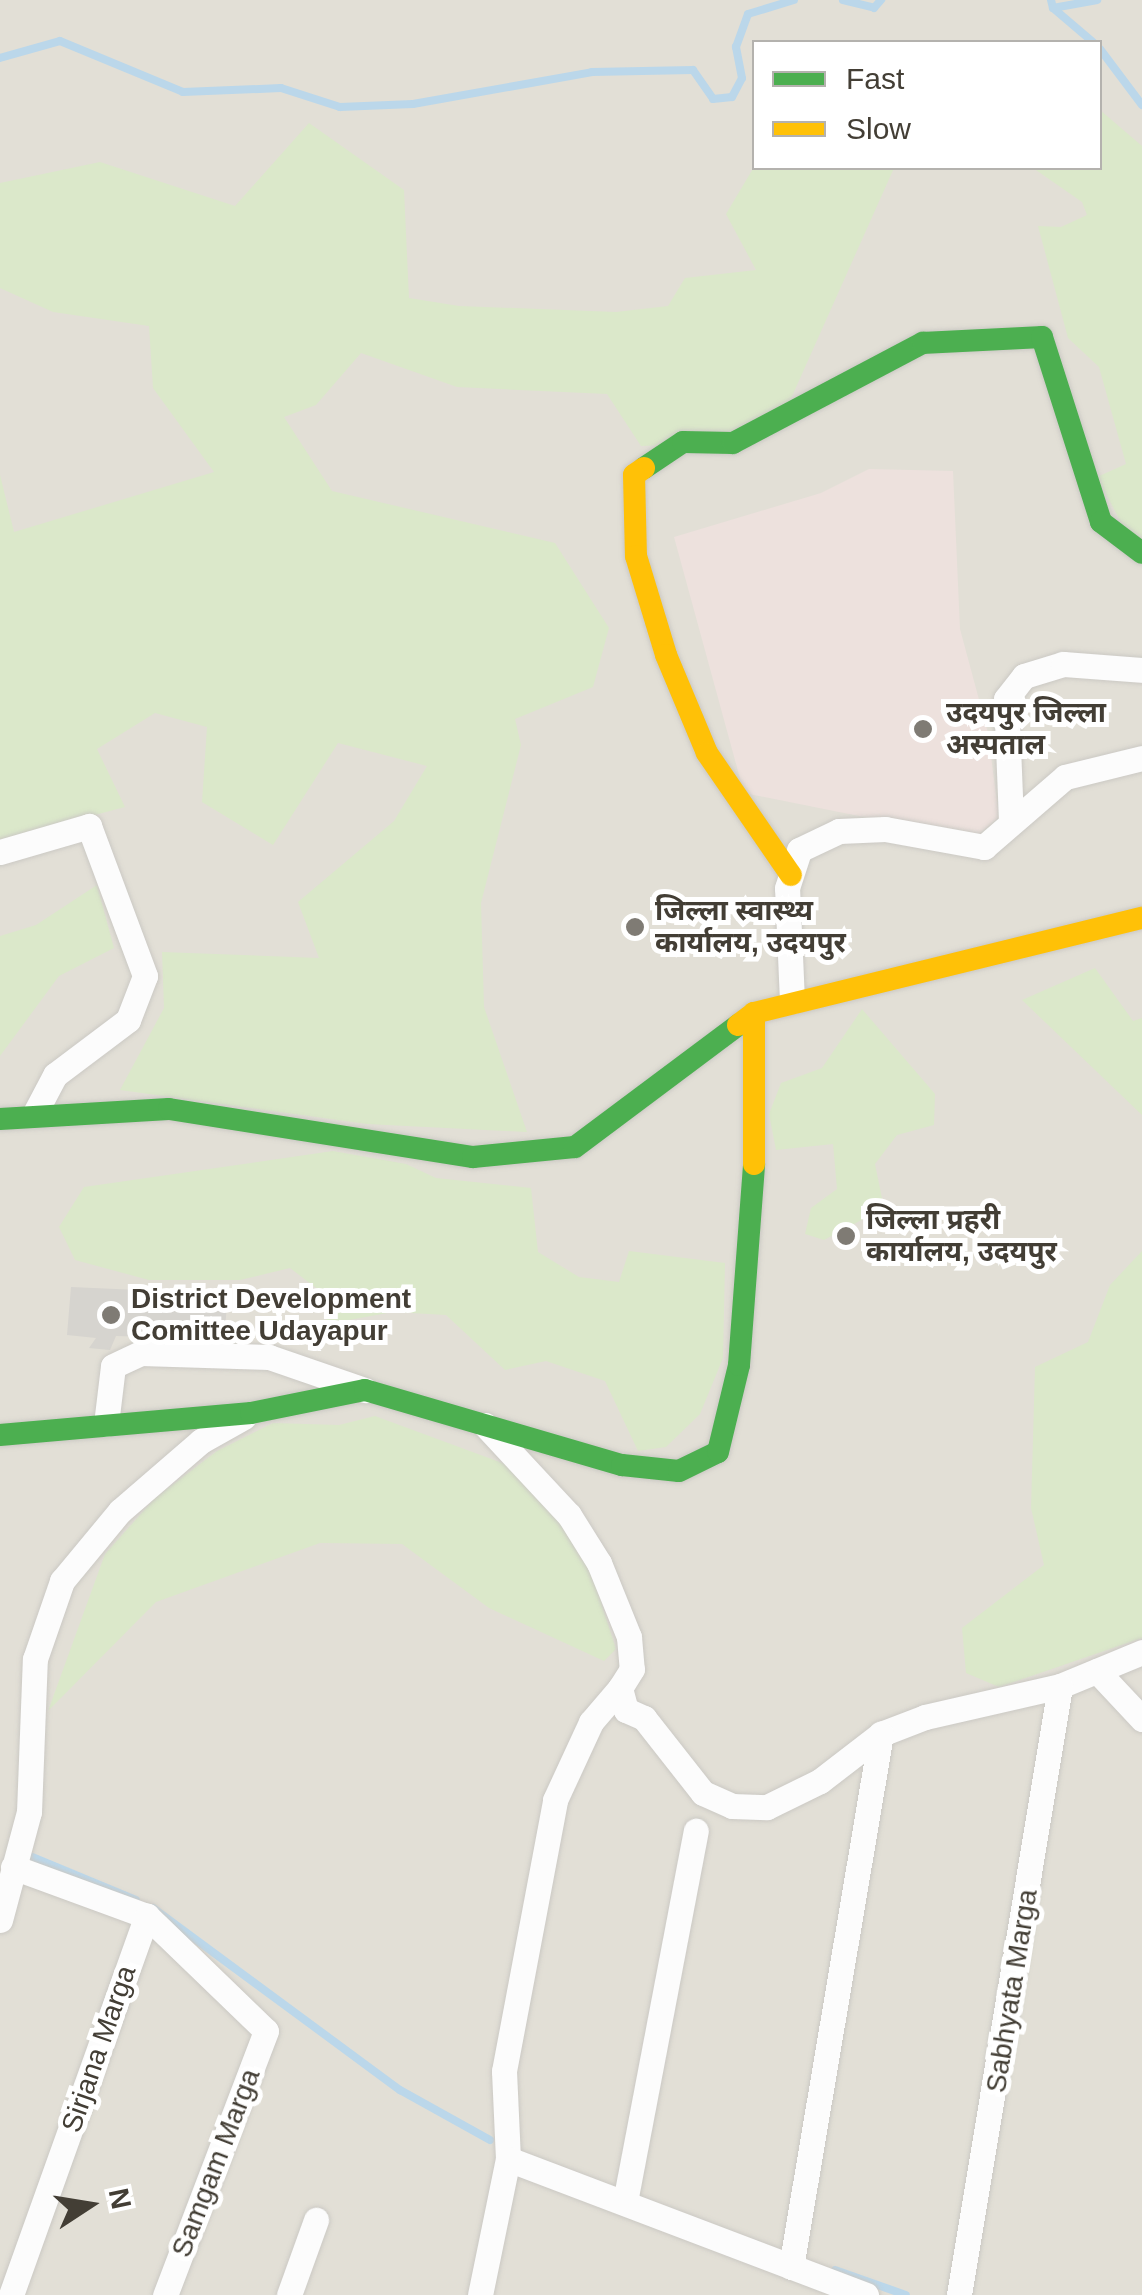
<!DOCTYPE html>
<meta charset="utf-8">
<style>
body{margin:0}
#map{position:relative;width:1142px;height:2295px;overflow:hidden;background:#eeede8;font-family:Arial,"Noto Sans Devanagari",sans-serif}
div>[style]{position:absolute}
.residential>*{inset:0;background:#e2dfd6}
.medical>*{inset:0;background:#ede1dd}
.green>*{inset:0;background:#dbe8ca}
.stream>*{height:8px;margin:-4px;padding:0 4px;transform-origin:4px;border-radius:4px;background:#bbd7ea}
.building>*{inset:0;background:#d6d4cf}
.roads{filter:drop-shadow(0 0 2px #cbc9c4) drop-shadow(0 0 2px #cbc9c4)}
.street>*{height:25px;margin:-12.5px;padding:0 12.5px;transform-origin:12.5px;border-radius:12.5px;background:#fcfcfc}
.fast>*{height:22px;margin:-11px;padding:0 11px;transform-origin:11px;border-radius:11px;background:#4caf50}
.slow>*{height:22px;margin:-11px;padding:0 11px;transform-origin:11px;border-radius:11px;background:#ffc107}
.dots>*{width:28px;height:28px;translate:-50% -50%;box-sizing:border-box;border:5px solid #fff;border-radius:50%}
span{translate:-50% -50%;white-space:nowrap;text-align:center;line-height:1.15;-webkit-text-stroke:10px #fff;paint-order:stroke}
.poi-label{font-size:28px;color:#433e35;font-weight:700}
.left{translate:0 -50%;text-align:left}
.street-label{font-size:28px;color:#433e35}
.legend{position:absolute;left:752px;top:40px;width:350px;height:130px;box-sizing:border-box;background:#fff;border:2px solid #b4b2ae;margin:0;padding:12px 18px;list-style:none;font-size:30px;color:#433e35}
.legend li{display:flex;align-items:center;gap:20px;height:50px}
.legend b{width:50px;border:2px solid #b4b2ae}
.north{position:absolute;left:40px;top:2155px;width:100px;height:100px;-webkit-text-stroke:8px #fff;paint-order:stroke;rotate:78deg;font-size:28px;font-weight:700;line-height:40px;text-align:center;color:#433e35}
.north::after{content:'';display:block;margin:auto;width:35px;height:45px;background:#433e35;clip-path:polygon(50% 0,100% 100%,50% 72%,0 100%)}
</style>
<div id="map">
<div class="residential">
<div style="clip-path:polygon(evenodd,0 0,1142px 0,1142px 2295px,0 2295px,0 0,754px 42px,1100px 42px,1100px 168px,754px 168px,754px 42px)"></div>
</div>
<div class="medical">
<div style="clip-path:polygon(869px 469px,953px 471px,960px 629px,988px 733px,999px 817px,973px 839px,744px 793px,674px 537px,821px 493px)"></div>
</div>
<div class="green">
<div style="clip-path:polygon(1100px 110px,1142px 146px,1142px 538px,1125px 530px,1097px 477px,1126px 464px,1099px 367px,1068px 338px,1038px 226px,1061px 227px,1087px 215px,1082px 202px,1033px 168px,1100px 168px)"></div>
<div style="clip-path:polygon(309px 123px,404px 190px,409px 298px,459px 306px,616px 312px,668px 306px,685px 278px,756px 270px,726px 214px,754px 167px,894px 168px,789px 403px,725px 443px,641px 446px,607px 394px,457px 387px,361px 353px,316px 405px,284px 417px,332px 491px,555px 543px,609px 628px,593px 687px,515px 719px,521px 745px,481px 903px,484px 1007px,527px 1132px,367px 1124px,120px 1090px,164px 1008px,162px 952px,319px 958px,298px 902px,394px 821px,427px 766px,338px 743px,273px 845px,202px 802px,207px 727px,155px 713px,97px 749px,125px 807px,0 840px,0 475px,14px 532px,214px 472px,153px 388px,149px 326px,53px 312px,0 288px,0 183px,100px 162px,235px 206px)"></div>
<div style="clip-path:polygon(97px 885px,114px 948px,59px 976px,0 1056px,0 936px,36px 925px)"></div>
<div style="clip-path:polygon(1095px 968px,1133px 1021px,1142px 1018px,1142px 1115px,1022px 1000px)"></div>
<div style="clip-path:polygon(862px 1009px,935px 1094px,934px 1125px,897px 1135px,875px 1164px,884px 1208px,824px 1240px,805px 1234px,811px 1208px,837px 1189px,833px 1144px,776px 1150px,769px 1114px,781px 1083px,822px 1068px)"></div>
<div style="clip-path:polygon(333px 1151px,406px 1164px,436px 1178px,531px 1188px,538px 1252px,579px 1277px,619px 1282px,629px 1251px,725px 1263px,723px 1358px,700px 1414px,666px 1447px,638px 1451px,605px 1381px,546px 1361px,505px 1370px,446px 1315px,393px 1312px,327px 1324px,324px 1294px,290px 1268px,240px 1280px,149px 1280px,75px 1260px,59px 1227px,84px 1187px)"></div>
<div style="clip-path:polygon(1142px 1251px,1142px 1638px,999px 1687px,966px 1673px,962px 1628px,1044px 1565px,1031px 1508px,1035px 1367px,1088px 1342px,1110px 1285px)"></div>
<div style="clip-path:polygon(375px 1416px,505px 1464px,567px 1531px,593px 1577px,616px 1649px,604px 1661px,489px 1608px,402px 1544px,320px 1543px,156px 1602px,48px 1711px,105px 1554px,155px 1498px,217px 1451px,273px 1423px,339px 1425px)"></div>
</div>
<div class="stream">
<div style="left:843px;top:0;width:32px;rotate:14deg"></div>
<div style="left:874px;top:8px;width:11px;rotate:-49deg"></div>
<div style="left:1051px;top:0;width:8px;rotate:76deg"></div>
<div style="left:1053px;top:8px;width:45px;rotate:-10.3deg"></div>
<div style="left:1053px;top:8px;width:52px;rotate:40.4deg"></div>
<div style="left:1100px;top:49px;width:70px;rotate:53.1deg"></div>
<div style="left:0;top:58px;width:62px;rotate:-15.8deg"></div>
<div style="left:60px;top:41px;width:133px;rotate:22.5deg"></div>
<div style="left:183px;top:92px;width:98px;rotate:-2.3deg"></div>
<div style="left:281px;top:88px;width:62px;rotate:17.9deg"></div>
<div style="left:340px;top:107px;width:73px;rotate:-2.4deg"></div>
<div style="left:413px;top:104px;width:182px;rotate:-10.1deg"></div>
<div style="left:592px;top:72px;width:101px;rotate:-1.1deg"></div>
<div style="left:693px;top:70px;width:35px;rotate:55deg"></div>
<div style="left:713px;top:99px;width:19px;rotate:-6deg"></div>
<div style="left:732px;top:97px;width:21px;rotate:-62deg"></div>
<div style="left:742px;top:78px;width:32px;rotate:-101deg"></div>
<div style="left:736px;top:47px;width:35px;rotate:-70deg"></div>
<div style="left:748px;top:14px;width:48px;rotate:-16.9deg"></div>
<div style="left:25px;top:1854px;width:120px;rotate:22.5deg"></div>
<div style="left:153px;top:1908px;width:307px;rotate:36.4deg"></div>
<div style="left:400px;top:2090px;width:103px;rotate:29.1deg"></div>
<div style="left:835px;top:2270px;width:75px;rotate:19.4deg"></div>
</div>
<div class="building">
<div style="clip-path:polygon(71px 1287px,228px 1294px,224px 1339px,116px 1336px,110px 1350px,89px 1348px,96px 1338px,67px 1335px)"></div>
</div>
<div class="roads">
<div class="street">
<div style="left:1011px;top:821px;width:122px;rotate:-92.3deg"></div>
<div style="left:1006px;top:699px;width:29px;rotate:-52deg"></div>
<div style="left:1024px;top:676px;width:41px;rotate:-17.1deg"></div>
<div style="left:1063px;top:664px;width:79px;rotate:4.3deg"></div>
<div style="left:0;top:852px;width:93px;rotate:-16.3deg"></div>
<div style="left:89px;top:826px;width:160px;rotate:69.5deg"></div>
<div style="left:145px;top:976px;width:47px;rotate:111.1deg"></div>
<div style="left:128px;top:1020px;width:91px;rotate:143deg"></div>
<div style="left:55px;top:1075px;width:43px;rotate:117.8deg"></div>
<div style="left:792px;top:1001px;width:113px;rotate:-92.5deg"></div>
<div style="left:787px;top:888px;width:40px;rotate:-72deg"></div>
<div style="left:799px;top:850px;width:44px;rotate:-25.4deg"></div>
<div style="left:839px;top:831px;width:46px;rotate:-2.5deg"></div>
<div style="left:885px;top:829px;width:101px;rotate:10.3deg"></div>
<div style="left:984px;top:847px;width:107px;rotate:-40.8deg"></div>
<div style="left:1065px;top:777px;width:79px;rotate:-13.9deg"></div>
<div style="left:106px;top:1424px;width:58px;rotate:-83.1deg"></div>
<div style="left:113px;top:1366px;width:31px;rotate:-25deg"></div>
<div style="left:141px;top:1353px;width:128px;rotate:1.8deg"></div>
<div style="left:269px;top:1357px;width:102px;rotate:19deg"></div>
<div style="left:485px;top:1425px;width:123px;rotate:47deg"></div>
<div style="left:569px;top:1515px;width:57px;rotate:58deg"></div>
<div style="left:599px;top:1563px;width:80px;rotate:67.9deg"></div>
<div style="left:629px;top:1637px;width:32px;rotate:85deg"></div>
<div style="left:632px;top:1669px;width:22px;rotate:122deg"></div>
<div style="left:620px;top:1688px;width:23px;rotate:75deg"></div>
<div style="left:626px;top:1710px;width:20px;rotate:24deg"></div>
<div style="left:644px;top:1718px;width:95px;rotate:51.8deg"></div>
<div style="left:703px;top:1793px;width:32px;rotate:24deg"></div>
<div style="left:732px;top:1806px;width:35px;rotate:2deg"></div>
<div style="left:767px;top:1807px;width:59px;rotate:-26.1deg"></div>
<div style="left:820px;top:1781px;width:77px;rotate:-37.6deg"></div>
<div style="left:881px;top:1734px;width:47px;rotate:-21.1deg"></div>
<div style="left:925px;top:1717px;width:139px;rotate:-12.9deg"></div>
<div style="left:1060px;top:1686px;width:89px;rotate:-22.5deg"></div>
<div style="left:1097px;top:1671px;width:66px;rotate:46.8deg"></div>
<div style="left:13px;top:1867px;width:143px;rotate:20.1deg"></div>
<div style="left:147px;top:1916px;width:165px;rotate:44deg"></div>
<div style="left:266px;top:2031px;width:283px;rotate:110.9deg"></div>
<div style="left:0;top:1920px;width:112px;rotate:-75deg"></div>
<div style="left:29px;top:1812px;width:153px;rotate:-87.8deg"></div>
<div style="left:35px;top:1659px;width:83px;rotate:-70.9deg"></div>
<div style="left:62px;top:1581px;width:91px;rotate:-50.4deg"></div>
<div style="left:120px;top:1511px;width:107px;rotate:-40.8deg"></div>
<div style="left:201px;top:1441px;width:49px;rotate:-29.2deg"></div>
<div style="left:508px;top:2159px;width:88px;rotate:-92.6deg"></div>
<div style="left:504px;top:2071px;width:276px;rotate:-79.3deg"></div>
<div style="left:555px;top:1800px;width:86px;rotate:-65.2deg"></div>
<div style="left:591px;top:1722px;width:45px;rotate:-49.5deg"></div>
<div style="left:625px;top:2202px;width:378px;rotate:-79.2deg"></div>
<div style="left:791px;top:2267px;width:541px;rotate:-80.42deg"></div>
<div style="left:11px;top:2295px;width:403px;rotate:-70.3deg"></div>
<div style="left:289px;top:2295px;width:80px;rotate:-70.2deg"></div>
<div style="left:480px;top:2295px;width:139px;rotate:-78.4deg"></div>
<div style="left:508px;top:2159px;width:383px;rotate:20.8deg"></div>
<div style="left:959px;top:2295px;width:617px;rotate:-80.58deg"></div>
</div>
<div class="fast">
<div style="left:644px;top:468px;width:47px;rotate:-33.7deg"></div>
<div style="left:683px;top:442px;width:50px;rotate:1.1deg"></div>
<div style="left:733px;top:443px;width:215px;rotate:-27.8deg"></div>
<div style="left:923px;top:343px;width:119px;rotate:-2.9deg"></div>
<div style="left:1042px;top:337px;width:194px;rotate:72.3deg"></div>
<div style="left:1101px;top:522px;width:51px;rotate:37.1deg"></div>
<div style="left:0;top:1119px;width:169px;rotate:-3.4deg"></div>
<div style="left:169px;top:1109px;width:308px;rotate:9deg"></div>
<div style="left:473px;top:1157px;width:102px;rotate:-5.6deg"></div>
<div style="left:575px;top:1147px;width:204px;rotate:-36.8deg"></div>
<div style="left:0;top:1435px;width:252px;rotate:-5deg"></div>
<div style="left:251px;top:1413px;width:116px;rotate:-11.4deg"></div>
<div style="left:365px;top:1390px;width:268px;rotate:16.3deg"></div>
<div style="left:622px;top:1465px;width:57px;rotate:6deg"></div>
<div style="left:679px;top:1471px;width:43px;rotate:-26deg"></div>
<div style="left:718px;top:1452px;width:89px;rotate:-76.4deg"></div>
<div style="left:739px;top:1365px;width:202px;rotate:-85.7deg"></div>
</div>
<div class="slow">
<div style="left:644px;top:468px;width:12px;rotate:145deg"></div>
<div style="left:634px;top:475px;width:81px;rotate:88.6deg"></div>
<div style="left:636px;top:556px;width:103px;rotate:73.1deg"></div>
<div style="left:666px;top:655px;width:106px;rotate:67.3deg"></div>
<div style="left:707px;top:753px;width:148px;rotate:55.5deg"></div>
<div style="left:738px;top:1025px;width:20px;rotate:-37deg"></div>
<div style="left:754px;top:1013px;width:399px;rotate:-13.8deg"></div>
<div style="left:754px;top:1164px;width:151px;rotate:-90deg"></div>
</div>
</div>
<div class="dots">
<div style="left:923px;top:729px;background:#7f7b74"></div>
<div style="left:635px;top:927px;background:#7f7b74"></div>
<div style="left:846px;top:1236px;background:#7f7b74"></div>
<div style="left:111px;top:1315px;background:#7f7b74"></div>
</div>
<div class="poi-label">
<span class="left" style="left:946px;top:729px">उदयपुर जिल्ला<br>अस्पताल</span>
<span class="left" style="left:655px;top:927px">जिल्ला स्वास्थ्य<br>कार्यालय, उदयपुर</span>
<span class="left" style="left:866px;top:1236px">जिल्ला प्रहरी<br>कार्यालय, उदयपुर</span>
<span class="left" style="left:131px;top:1315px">District Development<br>Comittee Udayapur</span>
</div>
<div class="street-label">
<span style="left:1012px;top:1991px;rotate:-81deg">Sabhyata Marga</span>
<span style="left:99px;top:2049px;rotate:-71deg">Sirjana Marga</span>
<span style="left:216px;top:2163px;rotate:-69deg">Samgam Marga</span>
</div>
<ul class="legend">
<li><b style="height:12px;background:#4caf50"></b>Fast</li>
<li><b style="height:12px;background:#ffc107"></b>Slow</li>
</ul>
<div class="north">N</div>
</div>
